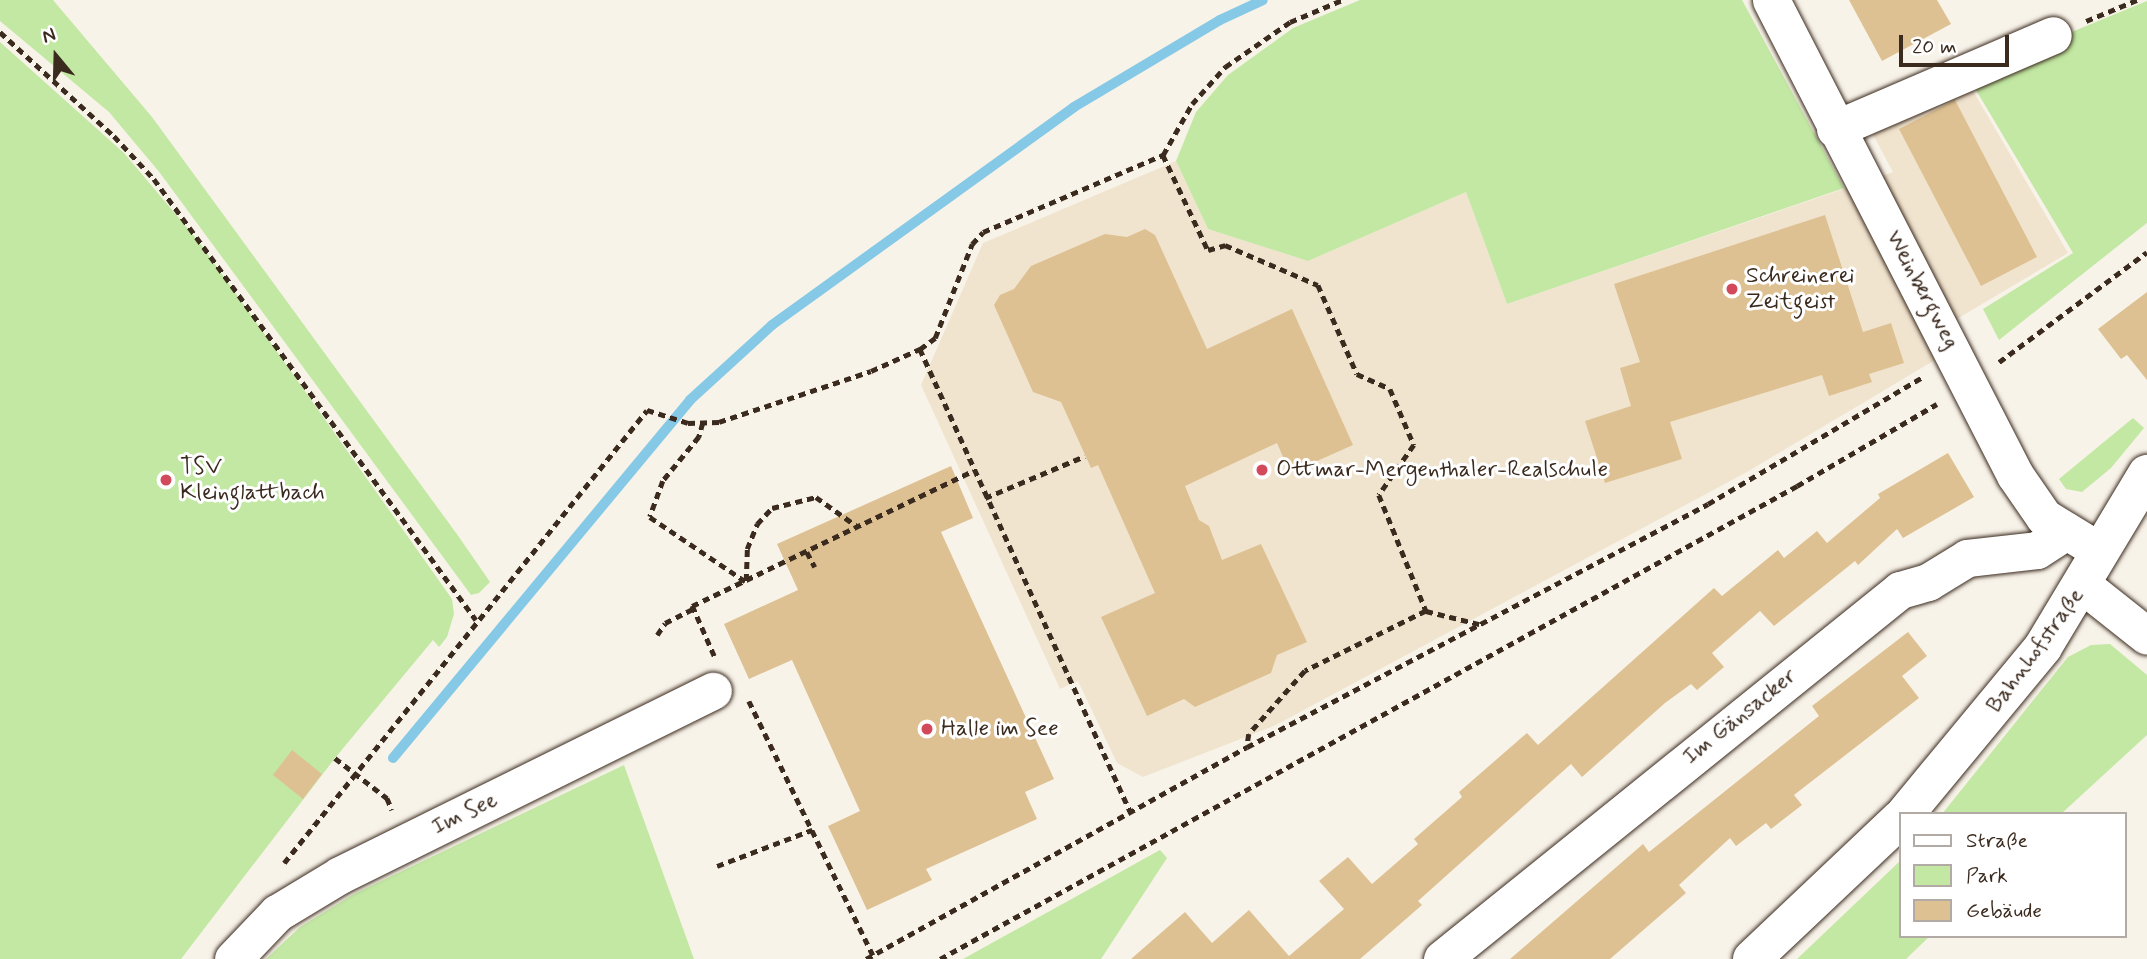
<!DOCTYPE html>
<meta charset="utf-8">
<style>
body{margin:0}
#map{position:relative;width:2147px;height:959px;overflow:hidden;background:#f8f3e9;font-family:Mynerve,sans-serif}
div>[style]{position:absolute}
.built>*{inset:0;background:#f0e4cf}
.green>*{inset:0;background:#c2e8a3}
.stream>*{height:10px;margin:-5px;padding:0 5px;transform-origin:5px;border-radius:5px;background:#85c9e6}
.building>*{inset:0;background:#dec192}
.path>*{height:4.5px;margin-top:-2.25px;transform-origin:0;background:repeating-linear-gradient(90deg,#3b2a1e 0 7px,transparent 0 12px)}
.roads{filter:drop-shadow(0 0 2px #3b2a1e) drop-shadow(0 0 2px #3b2a1e)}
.minor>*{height:37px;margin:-18.5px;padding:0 18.5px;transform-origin:18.5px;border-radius:18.5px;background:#fff}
.major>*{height:38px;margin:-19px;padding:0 19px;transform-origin:19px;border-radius:19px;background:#fff}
.dots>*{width:19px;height:19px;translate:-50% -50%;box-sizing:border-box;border:4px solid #fff;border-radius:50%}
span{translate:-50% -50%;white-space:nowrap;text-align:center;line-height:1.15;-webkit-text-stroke:6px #fff;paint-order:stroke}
.poi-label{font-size:23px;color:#3b2a1e}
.left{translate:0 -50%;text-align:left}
.street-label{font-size:23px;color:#3b2a1e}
.legend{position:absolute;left:1899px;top:812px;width:228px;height:126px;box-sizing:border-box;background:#fff;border:2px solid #b1aaa5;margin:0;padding:9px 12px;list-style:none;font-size:21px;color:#3b2a1e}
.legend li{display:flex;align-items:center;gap:14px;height:35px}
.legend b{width:35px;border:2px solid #b1aaa5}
.north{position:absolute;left:21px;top:21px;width:70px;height:70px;-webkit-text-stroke:5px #fff;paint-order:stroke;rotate:341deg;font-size:19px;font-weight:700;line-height:28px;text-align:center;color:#3b2a1e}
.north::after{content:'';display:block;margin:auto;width:24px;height:32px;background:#3b2a1e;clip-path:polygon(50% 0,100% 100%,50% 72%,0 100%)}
.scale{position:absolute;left:1899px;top:35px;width:110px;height:32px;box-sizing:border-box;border:4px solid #3b2a1e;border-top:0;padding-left:9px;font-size:21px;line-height:24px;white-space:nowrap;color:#3b2a1e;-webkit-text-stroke:5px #fff;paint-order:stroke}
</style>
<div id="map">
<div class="built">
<div style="clip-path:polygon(1966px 79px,2068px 253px,1923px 339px,1935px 360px,1747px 472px,1274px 726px,1143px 777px,1117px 763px,1078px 681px,1060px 689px,921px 385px,983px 243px,1176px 161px,1208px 229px,1308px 261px,1466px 192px,1507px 304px,1893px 172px,1870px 129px)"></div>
</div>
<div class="green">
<div style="clip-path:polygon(0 0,53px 0,152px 117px,459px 537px,490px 582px,479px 593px,471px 595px,160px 173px,109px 112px,0 21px)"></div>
<div style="clip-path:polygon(1360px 0,1742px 0,1844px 188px,1507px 304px,1466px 192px,1308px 261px,1208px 229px,1176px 161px,1196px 112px,1228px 75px,1293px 28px)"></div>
<div style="clip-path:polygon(2147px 1px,2147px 223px,1999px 340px,1983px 309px,2073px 253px,1967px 75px)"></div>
<div style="clip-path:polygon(0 42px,124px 153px,200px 243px,452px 599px,454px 614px,447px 637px,439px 647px,433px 640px,335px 758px,181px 959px,0 959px)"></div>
<div style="clip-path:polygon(2133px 418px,2144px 428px,2111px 468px,2082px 492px,2066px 489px,2059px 479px)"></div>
<div style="clip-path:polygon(2110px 644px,2147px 675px,2147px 735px,2061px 814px,1942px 814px,2068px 657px,2091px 645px)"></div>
<div style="clip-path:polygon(624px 765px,694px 959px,266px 959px,300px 927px,354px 894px)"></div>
<div style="clip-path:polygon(1160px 850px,1167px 858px,1101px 959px,963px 959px)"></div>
<div style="clip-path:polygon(1900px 861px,1900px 936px,1930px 936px,1906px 959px,1797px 959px)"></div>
</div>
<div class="stream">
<div style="left:393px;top:758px;width:465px;rotate:-50.3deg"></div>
<div style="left:690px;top:400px;width:111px;rotate:-42.4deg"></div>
<div style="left:772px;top:325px;width:372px;rotate:-35.8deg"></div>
<div style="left:1074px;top:107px;width:170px;rotate:-30.8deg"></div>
<div style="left:1220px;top:20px;width:47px;rotate:-24.9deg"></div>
</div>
<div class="building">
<div style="clip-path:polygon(1849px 0,1937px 0,1951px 24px,1882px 61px)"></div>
<div style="clip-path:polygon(1955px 100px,2037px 257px,1981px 286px,1899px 129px)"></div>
<div style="clip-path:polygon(1825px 215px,1863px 332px,1891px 323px,1904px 363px,1869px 374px,1872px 382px,1829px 396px,1822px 375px,1670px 422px,1682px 459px,1605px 483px,1585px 421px,1631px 406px,1620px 368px,1640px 362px,1614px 284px)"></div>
<div style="clip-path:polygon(1145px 229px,1155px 235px,1207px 349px,1292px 309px,1353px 445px,1290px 473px,1277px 443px,1185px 486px,1199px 520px,1209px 526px,1222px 560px,1261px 544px,1307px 642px,1277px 655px,1271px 673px,1195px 707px,1184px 699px,1147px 716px,1101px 617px,1155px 593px,1098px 465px,1091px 468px,1061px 402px,1033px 392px,994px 305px,1000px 295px,1014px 289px,1031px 266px,1105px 234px,1127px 237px)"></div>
<div style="clip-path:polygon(2147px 292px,2147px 380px,2127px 355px,2121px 359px,2098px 329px)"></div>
<div style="clip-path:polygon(1948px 453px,1974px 497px,1903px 538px,1897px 529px,1858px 565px,1855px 561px,1774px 626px,1760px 611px,1712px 653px,1724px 667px,1697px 690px,1691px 684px,1665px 703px,1582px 777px,1571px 764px,1418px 901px,1422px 905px,1360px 959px,1131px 959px,1185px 912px,1212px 943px,1249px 910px,1289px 956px,1344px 909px,1319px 881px,1348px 857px,1372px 884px,1418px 844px,1414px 839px,1462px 797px,1459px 792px,1527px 733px,1538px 745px,1714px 588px,1722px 596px,1778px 550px,1784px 558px,1817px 531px,1827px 543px,1880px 498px,1878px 494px)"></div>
<div style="clip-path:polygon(951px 466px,973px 518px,941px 532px,1054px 779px,1025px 792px,1037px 819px,926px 869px,932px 880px,867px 910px,828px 826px,860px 811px,792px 660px,749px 679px,724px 624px,798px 590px,777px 544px)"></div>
<div style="clip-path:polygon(1908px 632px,1927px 656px,1902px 676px,1919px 698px,1794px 795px,1802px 805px,1771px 829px,1766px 823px,1736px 846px,1730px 838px,1679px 885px,1686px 893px,1610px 959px,1510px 959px,1643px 844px,1649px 852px,1819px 716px,1812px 706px)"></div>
<div style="clip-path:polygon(292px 750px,322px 774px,303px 799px,273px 775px)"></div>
</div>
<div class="path">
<div style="left:2086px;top:21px;width:55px;rotate:-22.4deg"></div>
<div style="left:0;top:32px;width:154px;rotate:42.4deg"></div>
<div style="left:114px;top:136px;width:59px;rotate:47.1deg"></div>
<div style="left:154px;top:179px;width:546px;rotate:53.86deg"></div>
<div style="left:1163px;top:155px;width:105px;rotate:64.7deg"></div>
<div style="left:1208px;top:250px;width:18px;rotate:-16deg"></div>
<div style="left:1225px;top:245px;width:101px;rotate:23.3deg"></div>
<div style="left:1318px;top:285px;width:97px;rotate:66.3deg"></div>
<div style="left:1357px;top:374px;width:36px;rotate:24deg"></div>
<div style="left:1390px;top:389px;width:61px;rotate:66.8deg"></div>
<div style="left:1414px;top:445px;width:61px;rotate:125deg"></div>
<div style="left:1379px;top:495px;width:125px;rotate:67.9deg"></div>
<div style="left:1426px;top:611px;width:135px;rotate:153.6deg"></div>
<div style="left:1305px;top:671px;width:84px;rotate:131.6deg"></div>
<div style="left:1249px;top:734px;width:13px;rotate:99deg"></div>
<div style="left:920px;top:349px;width:510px;rotate:65.55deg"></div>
<div style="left:1999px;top:362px;width:184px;rotate:-36.6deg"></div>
<div style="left:703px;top:423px;width:15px;rotate:106deg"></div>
<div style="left:699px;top:437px;width:57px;rotate:129.3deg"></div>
<div style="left:663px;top:481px;width:38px;rotate:110deg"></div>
<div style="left:650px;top:517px;width:115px;rotate:34deg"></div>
<div style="left:985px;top:498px;width:108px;rotate:-22.8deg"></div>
<div style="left:807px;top:552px;width:17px;rotate:62deg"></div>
<div style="left:746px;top:581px;width:32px;rotate:-88deg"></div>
<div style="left:747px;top:549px;width:27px;rotate:-68deg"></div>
<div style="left:757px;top:524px;width:22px;rotate:-47deg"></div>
<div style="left:772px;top:508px;width:45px;rotate:-14deg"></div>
<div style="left:816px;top:497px;width:52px;rotate:35.5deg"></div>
<div style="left:1426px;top:611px;width:55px;rotate:13.8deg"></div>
<div style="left:657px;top:635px;width:14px;rotate:-56deg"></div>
<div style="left:665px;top:623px;width:31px;rotate:-27deg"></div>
<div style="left:714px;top:656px;width:55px;rotate:-113.7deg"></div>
<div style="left:692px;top:606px;width:312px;rotate:-25.7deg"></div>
<div style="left:749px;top:701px;width:283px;rotate:64deg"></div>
<div style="left:335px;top:758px;width:66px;rotate:37.6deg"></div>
<div style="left:387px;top:798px;width:13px;rotate:67deg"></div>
<div style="left:284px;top:863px;width:580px;rotate:-51.29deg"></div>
<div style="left:647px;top:410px;width:43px;rotate:17.6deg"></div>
<div style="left:688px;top:423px;width:31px;rotate:-2deg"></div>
<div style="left:719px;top:422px;width:160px;rotate:-18.5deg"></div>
<div style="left:871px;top:371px;width:54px;rotate:-24.2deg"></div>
<div style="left:920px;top:349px;width:19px;rotate:-36deg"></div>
<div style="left:935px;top:338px;width:101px;rotate:-68.5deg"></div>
<div style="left:972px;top:244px;width:16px;rotate:-47deg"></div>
<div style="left:983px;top:232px;width:196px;rotate:-23.2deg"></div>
<div style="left:1163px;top:155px;width:59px;rotate:-60.4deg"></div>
<div style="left:1192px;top:104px;width:50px;rotate:-48.3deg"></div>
<div style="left:1225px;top:67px;width:79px;rotate:-34.7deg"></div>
<div style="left:1290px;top:22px;width:56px;rotate:-22.9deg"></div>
<div style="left:717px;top:866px;width:102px;rotate:-20.8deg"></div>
<div style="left:866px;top:959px;width:436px;rotate:-29.1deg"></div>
<div style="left:1247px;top:747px;width:521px;rotate:-27.79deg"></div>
<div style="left:1708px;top:504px;width:250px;rotate:-30.6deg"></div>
<div style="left:940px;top:959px;width:979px;rotate:-28.9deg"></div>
<div style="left:1797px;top:486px;width:162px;rotate:-30.4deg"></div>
</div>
<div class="roads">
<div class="minor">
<div style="left:1771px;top:0;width:534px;rotate:62.81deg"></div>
<div style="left:2015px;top:475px;width:51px;rotate:55.4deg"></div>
<div style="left:2044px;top:517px;width:46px;rotate:31.6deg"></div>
<div style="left:1835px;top:129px;width:237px;rotate:-23.3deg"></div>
<div style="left:2084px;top:586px;width:80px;rotate:38.4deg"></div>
<div style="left:233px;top:959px;width:64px;rotate:-46.3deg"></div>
<div style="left:277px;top:913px;width:74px;rotate:-31.1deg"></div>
<div style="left:340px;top:875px;width:416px;rotate:-26.3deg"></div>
<div style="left:1442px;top:959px;width:588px;rotate:-38.86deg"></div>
<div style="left:1900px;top:590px;width:29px;rotate:-16deg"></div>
<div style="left:1928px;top:582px;width:46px;rotate:-31.6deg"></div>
<div style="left:1967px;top:558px;width:70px;rotate:-6.5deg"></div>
<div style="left:2037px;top:550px;width:35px;rotate:-33deg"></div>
</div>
<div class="major">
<div style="left:1905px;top:814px;width:217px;rotate:-50.4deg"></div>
<div style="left:2043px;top:647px;width:202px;rotate:-59deg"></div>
<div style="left:1752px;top:959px;width:204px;rotate:-43.4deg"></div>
</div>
</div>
<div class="dots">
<div style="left:1732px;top:289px;background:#d1495b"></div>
<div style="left:1262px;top:470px;background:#d1495b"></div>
<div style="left:166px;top:480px;background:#d1495b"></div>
<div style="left:927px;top:729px;background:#d1495b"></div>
</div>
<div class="poi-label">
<span class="left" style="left:1746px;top:289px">Schreinerei<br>Zeitgeist</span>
<span class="left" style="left:180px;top:480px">TSV<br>Kleinglattbach</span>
<span class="left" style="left:1276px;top:470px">Ottmar-Mergenthaler-Realschule</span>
<span class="left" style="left:941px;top:729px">Halle im See</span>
</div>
<div class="street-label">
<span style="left:1922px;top:290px;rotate:62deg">Weinbergweg</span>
<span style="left:2036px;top:651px;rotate:-54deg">Bahnhofstraße</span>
<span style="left:1740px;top:717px;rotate:-39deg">Im Gänsacker</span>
<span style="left:465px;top:814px;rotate:-26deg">Im See</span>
</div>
<ul class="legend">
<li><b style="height:9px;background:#fff"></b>Straße</li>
<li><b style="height:19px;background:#c2e8a3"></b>Park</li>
<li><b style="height:19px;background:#dec192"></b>Gebäude</li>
</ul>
<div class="north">N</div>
<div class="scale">20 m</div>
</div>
